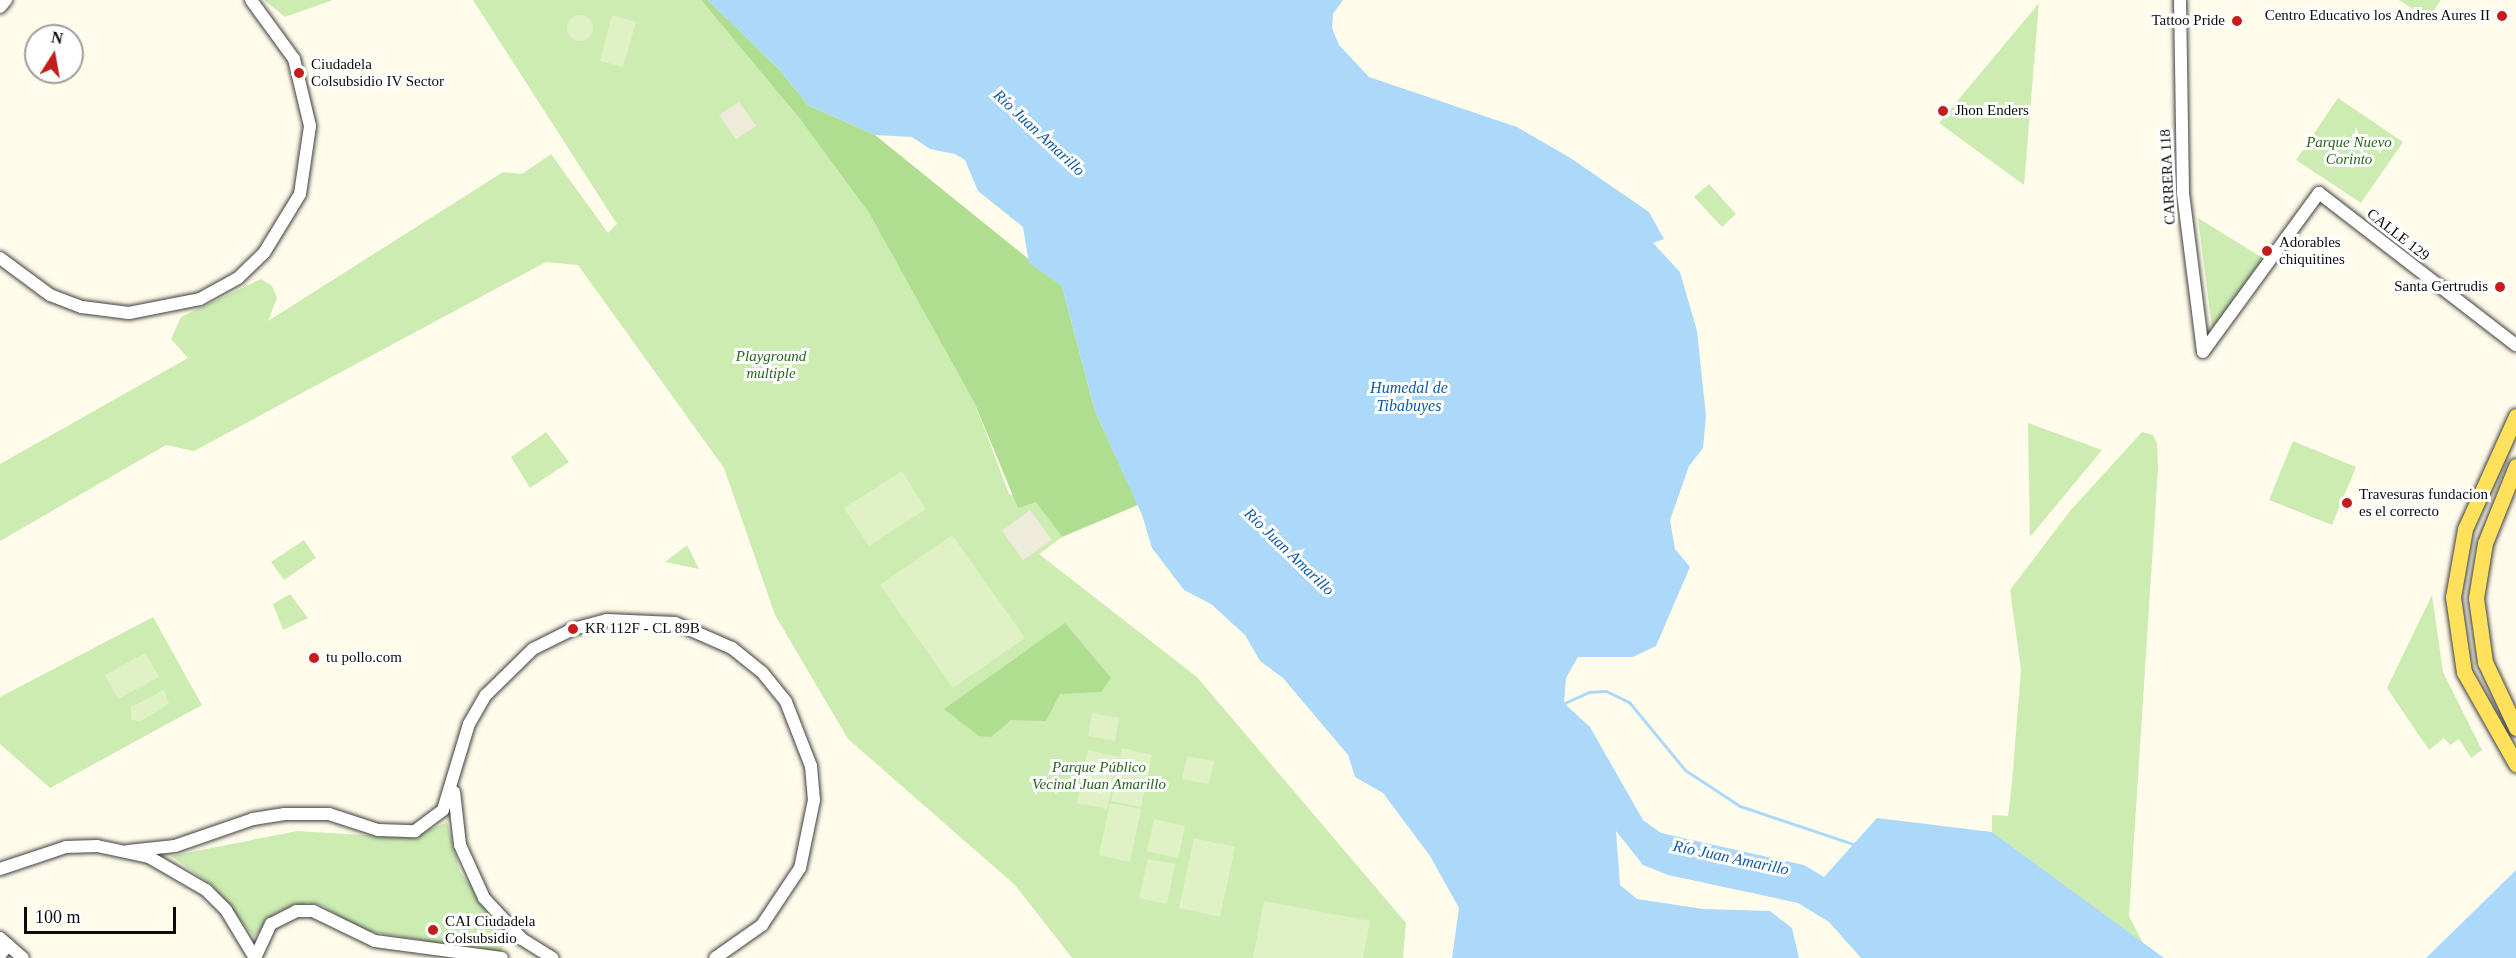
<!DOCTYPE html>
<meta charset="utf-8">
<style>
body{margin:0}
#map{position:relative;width:2516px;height:958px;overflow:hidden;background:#fffceb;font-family:"Times New Roman",serif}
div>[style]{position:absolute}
.green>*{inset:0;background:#cdecb2}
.forest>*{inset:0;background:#afde90}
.pitch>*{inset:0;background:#e0f2c5}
.round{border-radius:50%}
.plaza>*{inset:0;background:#efebda}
.water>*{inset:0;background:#acd8fa}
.stream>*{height:3px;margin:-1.5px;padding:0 1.5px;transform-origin:1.5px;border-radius:1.5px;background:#acd8fa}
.roads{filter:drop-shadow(0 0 2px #3f3f3f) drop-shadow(0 0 2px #3f3f3f)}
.tertiary>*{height:12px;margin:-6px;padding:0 6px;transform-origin:6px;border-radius:6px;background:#fff}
.primary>*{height:15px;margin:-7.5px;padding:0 7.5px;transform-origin:7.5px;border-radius:7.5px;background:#ffe15b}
.dots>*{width:16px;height:16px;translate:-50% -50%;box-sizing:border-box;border:3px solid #fff;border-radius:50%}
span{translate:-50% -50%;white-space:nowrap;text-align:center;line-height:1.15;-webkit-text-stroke:6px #fff;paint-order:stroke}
.poi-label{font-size:15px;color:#0c0c0c}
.right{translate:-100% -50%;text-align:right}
.left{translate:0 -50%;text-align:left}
.park-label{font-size:15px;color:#246818;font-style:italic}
.street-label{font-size:15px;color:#0c0c0c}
.water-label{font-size:16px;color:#0d5aa6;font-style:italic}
.north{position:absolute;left:24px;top:24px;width:60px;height:60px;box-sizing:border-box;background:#fff;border:2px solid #9e9e9e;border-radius:50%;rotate:11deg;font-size:16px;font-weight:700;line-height:24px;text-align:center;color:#0c0c0c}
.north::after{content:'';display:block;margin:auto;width:21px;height:27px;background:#c51d1b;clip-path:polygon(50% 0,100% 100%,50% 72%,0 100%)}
.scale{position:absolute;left:24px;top:907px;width:152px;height:27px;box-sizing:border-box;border:3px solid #0c0c0c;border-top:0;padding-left:8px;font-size:18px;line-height:21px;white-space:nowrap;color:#0c0c0c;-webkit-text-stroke:4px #fff;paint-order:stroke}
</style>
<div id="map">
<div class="green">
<div style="clip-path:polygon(264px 0,333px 0,285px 17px)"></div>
<div style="clip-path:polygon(473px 0,701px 0,800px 119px,869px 213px,975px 404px,1009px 494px,1036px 501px,1062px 537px,1039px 554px,1197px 677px,1406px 923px,1403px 958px,1072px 958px,1015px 885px,848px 739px,775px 615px,724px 468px,578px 265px,546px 262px,194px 451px,166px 445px,0 541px,0 464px,188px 358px,171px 339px,181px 317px,261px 279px,272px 286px,277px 298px,268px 321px,503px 172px,522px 174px,551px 154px,608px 233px,617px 224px)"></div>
<div style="clip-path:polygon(2399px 0,2441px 0,2428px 19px)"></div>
<div style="clip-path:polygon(2039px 3px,2024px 185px,1939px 123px)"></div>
<div style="clip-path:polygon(2338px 98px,2403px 142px,2361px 203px,2296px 160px)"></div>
<div style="clip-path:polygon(1709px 184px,1736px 214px,1722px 227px,1694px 197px)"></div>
<div style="clip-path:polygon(2198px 218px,2266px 260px,2212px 328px)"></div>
<div style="clip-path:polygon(2028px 423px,2102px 450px,2030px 537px)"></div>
<div style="clip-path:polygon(546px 432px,569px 462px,530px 488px,511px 457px)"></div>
<div style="clip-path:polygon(2142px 432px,2153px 435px,2157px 443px,2158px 469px,2129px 916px,2143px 943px,1992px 832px,1992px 815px,2008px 816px,2012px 782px,2021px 670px,2010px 590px,2070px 511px)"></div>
<div style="clip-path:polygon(2293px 441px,2356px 467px,2332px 525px,2269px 500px)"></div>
<div style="clip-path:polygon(304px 540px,316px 558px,284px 580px,271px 562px)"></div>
<div style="clip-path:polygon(687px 545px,699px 569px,665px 562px)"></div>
<div style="clip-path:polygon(290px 594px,308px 618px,283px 630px,273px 604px)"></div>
<div style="clip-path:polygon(2432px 595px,2443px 672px,2482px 750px,2471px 758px,2459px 739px,2450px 745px,2444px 738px,2429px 750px,2387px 688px)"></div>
<div style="clip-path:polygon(153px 617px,202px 705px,50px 788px,0 744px,0 697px)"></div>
<div style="clip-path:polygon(447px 822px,460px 872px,509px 936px,500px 953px,362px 930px,323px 906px,307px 903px,275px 913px,254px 937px,212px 885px,171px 856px,297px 831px,412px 838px)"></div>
</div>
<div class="forest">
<div style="clip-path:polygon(701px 0,708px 0,778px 68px,808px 105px,875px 135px,1062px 286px,1095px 411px,1138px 505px,1062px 537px,1036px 502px,1018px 508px,975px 404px,869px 213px,800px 119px)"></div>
<div style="clip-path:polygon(1065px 623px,1111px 678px,1101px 692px,1060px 694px,1046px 721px,1011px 720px,991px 737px,979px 736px,944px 709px)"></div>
</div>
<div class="pitch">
<div class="round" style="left:567px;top:15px;width:26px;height:26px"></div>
<div style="clip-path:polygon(612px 15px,636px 22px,623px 67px,600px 61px)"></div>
<div style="clip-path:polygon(902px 471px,926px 509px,869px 546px,844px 508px)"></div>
<div style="clip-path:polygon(952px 535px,1025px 638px,953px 688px,880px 585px)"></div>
<div style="clip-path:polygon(145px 653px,159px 677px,118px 699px,105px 675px)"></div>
<div style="clip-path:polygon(164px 690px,169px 704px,139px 722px,131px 719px,131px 707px)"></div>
<div style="clip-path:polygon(1092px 713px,1119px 718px,1115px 741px,1088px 736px)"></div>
<div style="clip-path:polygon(1122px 748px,1152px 755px,1141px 807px,1111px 801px)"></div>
<div style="clip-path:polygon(1088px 750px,1119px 757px,1107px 809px,1077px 803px)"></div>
<div style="clip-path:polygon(1187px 756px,1214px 761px,1209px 784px,1182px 779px)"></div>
<div style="clip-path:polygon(1110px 803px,1141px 809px,1130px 862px,1099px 855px)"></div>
<div style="clip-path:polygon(1154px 819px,1185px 826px,1178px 858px,1147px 851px)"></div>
<div style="clip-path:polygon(1194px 838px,1235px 847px,1220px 917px,1179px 908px)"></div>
<div style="clip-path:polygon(1148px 859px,1175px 864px,1167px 904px,1139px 898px)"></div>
<div style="clip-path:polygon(1264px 901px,1370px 921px,1363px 958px,1253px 958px)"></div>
</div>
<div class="plaza">
<div style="clip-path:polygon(739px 102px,756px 126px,736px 139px,719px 115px)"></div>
<div style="clip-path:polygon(1030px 510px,1052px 540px,1023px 560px,1002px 531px)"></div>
</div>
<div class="water">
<div style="clip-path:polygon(708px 0,1343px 0,1333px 14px,1332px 28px,1339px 45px,1369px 77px,1517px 127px,1572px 159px,1649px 212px,1664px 239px,1653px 243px,1680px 272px,1697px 331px,1706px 416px,1703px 448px,1689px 466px,1670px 520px,1675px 549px,1690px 567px,1656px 646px,1633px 657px,1578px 657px,1566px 678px,1564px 703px,1590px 727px,1643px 820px,1661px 833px,1804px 865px,1824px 877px,1877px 818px,1992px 832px,2164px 958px,1861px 958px,1829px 922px,1798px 903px,1668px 875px,1643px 865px,1616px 831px,1620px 885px,1637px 899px,1703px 909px,1770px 911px,1792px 928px,1799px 958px,1452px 958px,1459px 908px,1430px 856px,1383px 793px,1355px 777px,1348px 755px,1283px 678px,1260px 661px,1245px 635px,1211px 604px,1184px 590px,1152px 548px,1142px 515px,1095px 411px,1062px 286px,1029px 263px,1023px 227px,978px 191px,965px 160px,955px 154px,930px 149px,912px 137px,875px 135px,808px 105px,778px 68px)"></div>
<div style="clip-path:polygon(2516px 870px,2516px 958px,2426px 958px)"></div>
</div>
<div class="stream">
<div style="left:1560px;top:705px;width:32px;rotate:-24deg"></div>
<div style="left:1589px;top:692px;width:17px;rotate:-3deg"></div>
<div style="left:1606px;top:691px;width:25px;rotate:26deg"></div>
<div style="left:1629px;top:702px;width:88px;rotate:50.5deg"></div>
<div style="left:1685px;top:770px;width:66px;rotate:33.2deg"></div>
<div style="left:1740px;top:806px;width:122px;rotate:18.6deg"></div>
</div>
<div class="roads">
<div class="tertiary">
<div style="left:2180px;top:0;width:193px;rotate:89.1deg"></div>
<div style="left:2183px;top:193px;width:160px;rotate:82.8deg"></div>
<div style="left:0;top:7px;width:9px;rotate:-49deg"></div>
<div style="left:0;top:258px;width:62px;rotate:36.5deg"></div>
<div style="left:50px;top:295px;width:34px;rotate:21deg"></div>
<div style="left:82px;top:307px;width:47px;rotate:7.3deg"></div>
<div style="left:129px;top:313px;width:72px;rotate:-11.2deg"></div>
<div style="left:200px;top:299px;width:43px;rotate:-28.9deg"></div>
<div style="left:238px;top:278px;width:36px;rotate:-44deg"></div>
<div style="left:264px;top:253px;width:69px;rotate:-58.6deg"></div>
<div style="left:300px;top:194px;width:69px;rotate:-81.6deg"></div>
<div style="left:310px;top:126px;width:69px;rotate:-103.4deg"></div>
<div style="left:294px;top:59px;width:73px;rotate:-126.1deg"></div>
<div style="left:2203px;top:352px;width:197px;rotate:-53.9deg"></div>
<div style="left:2319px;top:193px;width:249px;rotate:37.7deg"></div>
<div style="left:454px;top:792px;width:53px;rotate:83.5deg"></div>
<div style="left:460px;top:845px;width:58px;rotate:65.6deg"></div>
<div style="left:484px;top:898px;width:56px;rotate:47.2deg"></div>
<div style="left:522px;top:939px;width:36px;rotate:32deg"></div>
<div style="left:128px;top:851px;width:47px;rotate:-6.1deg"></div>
<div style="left:175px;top:846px;width:83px;rotate:-19.1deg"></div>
<div style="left:253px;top:819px;width:32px;rotate:-9deg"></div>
<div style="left:285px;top:814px;width:44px"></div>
<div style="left:329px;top:814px;width:52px;rotate:18.1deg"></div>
<div style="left:378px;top:830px;width:37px;rotate:2deg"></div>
<div style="left:415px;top:831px;width:35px;rotate:-37deg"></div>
<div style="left:443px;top:810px;width:90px;rotate:-73.2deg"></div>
<div style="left:469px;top:724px;width:34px;rotate:-60deg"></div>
<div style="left:486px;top:695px;width:66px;rotate:-44.4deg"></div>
<div style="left:533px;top:649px;width:45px;rotate:-26.6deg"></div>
<div style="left:573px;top:629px;width:34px;rotate:-15deg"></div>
<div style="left:606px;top:620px;width:69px;rotate:2.5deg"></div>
<div style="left:675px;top:623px;width:62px;rotate:23.7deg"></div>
<div style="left:732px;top:648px;width:38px;rotate:39deg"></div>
<div style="left:762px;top:672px;width:38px;rotate:51deg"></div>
<div style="left:786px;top:702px;width:69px;rotate:68.7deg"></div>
<div style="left:811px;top:766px;width:34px;rotate:85deg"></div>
<div style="left:814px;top:800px;width:69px;rotate:101.6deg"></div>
<div style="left:800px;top:868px;width:69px;rotate:123.7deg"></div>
<div style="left:762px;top:925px;width:57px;rotate:144.9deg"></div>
<div style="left:0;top:869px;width:70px;rotate:-18.4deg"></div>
<div style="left:66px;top:847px;width:31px;rotate:-2deg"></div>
<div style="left:97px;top:846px;width:53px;rotate:11.9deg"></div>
<div style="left:149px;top:857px;width:66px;rotate:30.1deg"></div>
<div style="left:206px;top:890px;width:28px;rotate:45deg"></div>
<div style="left:226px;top:910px;width:56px;rotate:58.9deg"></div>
<div style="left:0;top:938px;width:30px;rotate:41deg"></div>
<div style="left:0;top:955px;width:13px;rotate:-51deg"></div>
<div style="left:255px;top:958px;width:38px;rotate:-65deg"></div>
<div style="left:271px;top:924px;width:28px;rotate:-27deg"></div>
<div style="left:296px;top:911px;width:17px"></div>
<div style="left:313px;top:911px;width:69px;rotate:25.8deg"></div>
<div style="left:375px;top:941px;width:128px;rotate:7.6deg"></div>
</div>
<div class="primary">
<div style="left:2516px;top:416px;width:124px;rotate:114.3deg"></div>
<div style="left:2465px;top:529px;width:69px;rotate:100deg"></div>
<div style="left:2453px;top:597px;width:76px;rotate:81.7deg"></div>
<div style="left:2464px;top:672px;width:106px;rotate:60.5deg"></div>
<div style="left:2516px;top:466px;width:83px;rotate:111.9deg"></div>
<div style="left:2485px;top:543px;width:56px;rotate:99.3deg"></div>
<div style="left:2476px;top:598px;width:65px;rotate:82deg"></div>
<div style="left:2485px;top:662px;width:73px;rotate:64.8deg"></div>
</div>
</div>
<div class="dots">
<div style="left:2502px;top:16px;background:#c51d1b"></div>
<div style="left:2237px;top:21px;background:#c51d1b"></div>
<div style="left:299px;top:73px;background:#c51d1b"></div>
<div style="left:1943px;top:111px;background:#c51d1b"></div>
<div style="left:2267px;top:251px;background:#c51d1b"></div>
<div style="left:2500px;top:287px;background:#c51d1b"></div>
<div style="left:2347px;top:503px;background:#c51d1b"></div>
<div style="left:573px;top:629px;background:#c51d1b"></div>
<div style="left:314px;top:658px;background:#c51d1b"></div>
<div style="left:433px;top:930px;background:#c51d1b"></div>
</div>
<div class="poi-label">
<span class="right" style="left:2490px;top:16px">Centro Educativo los Andres Aures II</span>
<span class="right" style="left:2225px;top:21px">Tattoo Pride</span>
<span class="left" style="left:311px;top:73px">Ciudadela<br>Colsubsidio IV Sector</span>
<span class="left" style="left:1955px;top:111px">Jhon Enders</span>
<span class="left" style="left:2279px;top:251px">Adorables<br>chiquitines</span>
<span class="right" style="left:2488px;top:287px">Santa Gertrudis</span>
<span class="left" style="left:2359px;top:503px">Travesuras fundacion<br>es el correcto</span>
<span class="left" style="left:585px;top:629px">KR 112F - CL 89B</span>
<span class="left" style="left:326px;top:658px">tu pollo.com</span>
<span class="left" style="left:445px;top:930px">CAI Ciudadela<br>Colsubsidio</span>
</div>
<div class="park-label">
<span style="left:2349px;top:151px">Parque Nuevo<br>Corinto</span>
<span style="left:771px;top:365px">Playground<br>multiple</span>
<span style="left:1099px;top:776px">Parque Público<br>Vecinal Juan Amarillo</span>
</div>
<div class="street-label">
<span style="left:2168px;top:177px;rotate:-93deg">CARRERA 118</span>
<span style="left:2398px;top:235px;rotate:38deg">CALLE 129</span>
</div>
<div class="water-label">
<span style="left:1039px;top:133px;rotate:43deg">Río Juan Amarillo</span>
<span style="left:1409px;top:397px">Humedal de<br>Tibabuyes</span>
<span style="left:1289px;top:552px;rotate:44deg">Río Juan Amarillo</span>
<span style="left:1731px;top:858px;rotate:12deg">Río Juan Amarillo</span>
</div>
<div class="north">N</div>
<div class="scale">100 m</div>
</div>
